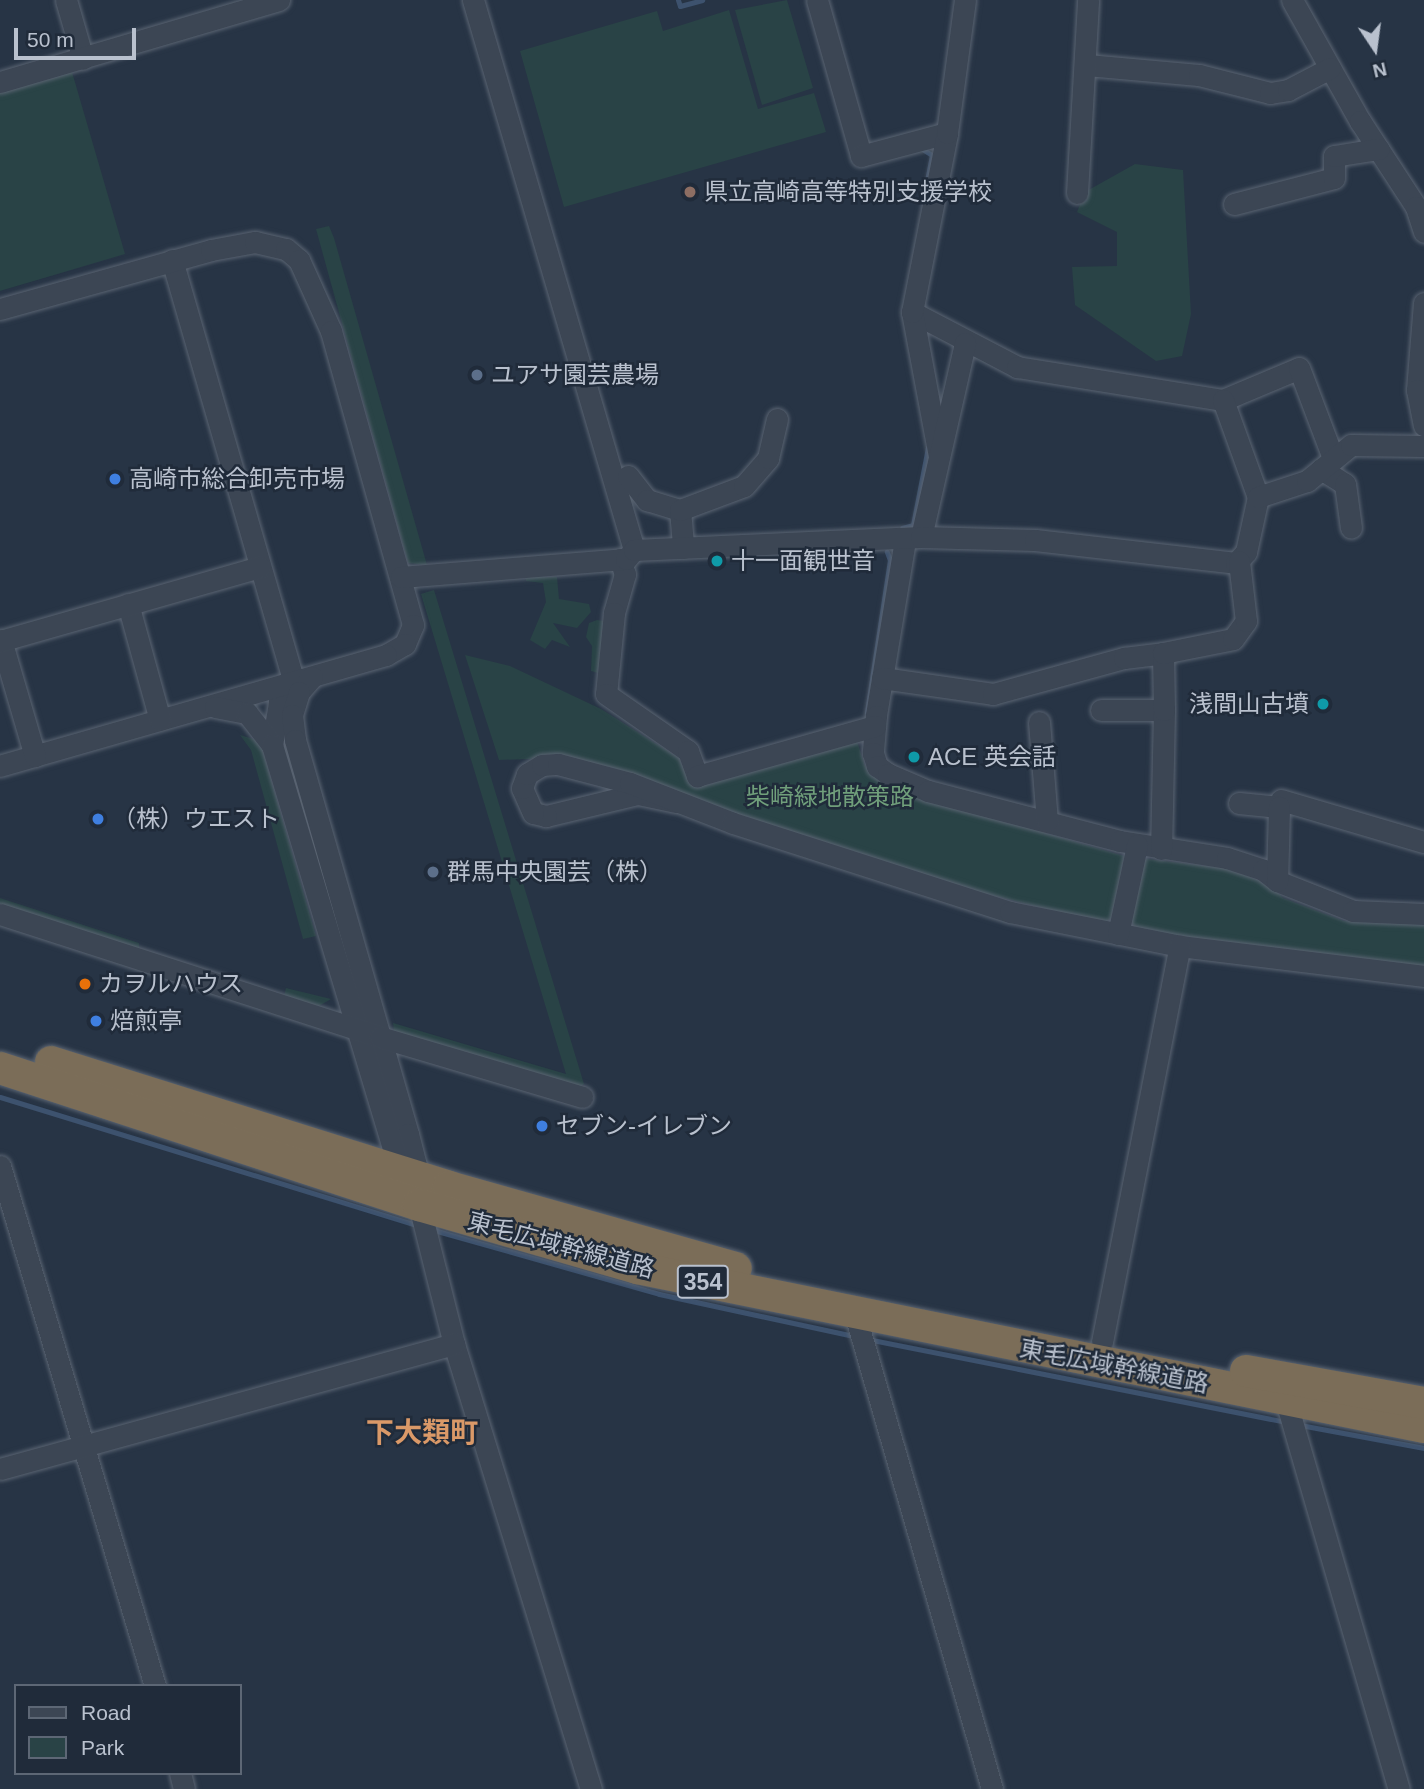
<!DOCTYPE html>
<meta charset="utf-8">
<style>
body{margin:0}
#map{position:relative;width:1424px;height:1789px;overflow:hidden;background:#273445;font-family:Helvetica,"Noto Sans JP",sans-serif}
div>[style]{position:absolute}
.green>*{inset:0;background:#294346}
.stream>*{height:5px;margin:-2.5px;padding:0 2.5px;transform-origin:2.5px;border-radius:2.5px;background:#3d526e}
.roads{filter:drop-shadow(0 0 2px #5a6472) drop-shadow(0 0 2px #5a6472)}
.minor>*{height:21px;margin:-10.5px;padding:0 10.5px;transform-origin:10.5px;border-radius:10.5px;background:#3c4654}
.highway>*{height:32px;margin:-16px;padding:0 16px;transform-origin:16px;border-radius:16px;background:#7b6d58}
.dots>*{width:19px;height:19px;translate:-50% -50%;box-sizing:border-box;border:4px solid #202b3a;border-radius:50%}
span{translate:-50% -50%;white-space:nowrap;text-align:center;line-height:1.15;-webkit-text-stroke:5px #202b3a;paint-order:stroke}
.shield-label span{padding:2px 5px;background:#202b3a;border:2px solid;border-radius:5px;-webkit-text-stroke-width:0}
.shield-label{font-size:23px;color:#b9c1ce;font-weight:700}
.poi-label{font-size:24px;color:#b9c1ce}
.left{translate:0 -50%;text-align:left}
.right{translate:-100% -50%;text-align:right}
.park-label{font-size:24px;color:#709f7b}
.street-label{font-size:24px;color:#b9c1ce}
.quarter-label{font-size:28px;color:#da9968;font-weight:700}
.legend{position:absolute;left:14px;top:1684px;width:228px;height:91px;box-sizing:border-box;background:#202b3a;border:2px solid #5d6775;margin:0;padding:9px 12px;list-style:none;font-size:21px;color:#b9c1ce}
.legend li{display:flex;align-items:center;gap:14px;height:35px}
.legend b{width:35px;border:2px solid #5d6775}
.north{position:absolute;left:1340px;top:14px;width:70px;height:70px;-webkit-text-stroke:5px #202b3a;paint-order:stroke;rotate:167deg;font-size:19px;font-weight:700;line-height:28px;text-align:center;color:#b9c1ce}
.north::after{content:'';display:block;margin:auto;width:24px;height:32px;background:#b9c1ce;clip-path:polygon(50% 0,100% 100%,50% 72%,0 100%)}
.scale{position:absolute;left:14px;top:28px;width:122px;height:32px;box-sizing:border-box;border:4px solid #b9c1ce;border-top:0;padding-left:9px;font-size:21px;line-height:24px;white-space:nowrap;color:#b9c1ce;-webkit-text-stroke:5px #202b3a;paint-order:stroke}
</style>
<div id="map">
<div class="green">
<div style="clip-path:polygon(787px 0,813px 88px,762px 105px,735px 10px)"></div>
<div style="clip-path:polygon(729px 10px,758px 109px,814px 93px,826px 132px,564px 207px,520px 51px,657px 11px,663px 31px)"></div>
<div style="clip-path:polygon(72px 72px,125px 254px,0 291px,0 93px)"></div>
<div style="clip-path:polygon(1135px 164px,1183px 170px,1191px 314px,1182px 356px,1156px 361px,1075px 305px,1072px 267px,1117px 266px,1117px 232px,1077px 212px,1085px 192px)"></div>
<div style="clip-path:polygon(329px 226px,334px 238px,427px 565px,408px 563px,316px 229px)"></div>
<div style="clip-path:polygon(526px 577px,557px 577px,559px 599px,589px 604px,591px 612px,577px 628px,553px 623px,570px 647px,552px 640px,545px 649px,530px 640px,546px 602px,543px 583px,526px 581px)"></div>
<div style="clip-path:polygon(434px 590px,584px 1084px,580px 1087px,394px 1032px,393px 1023px,566px 1074px,421px 594px)"></div>
<div style="clip-path:polygon(597px 620px,609px 622px,602px 674px,591px 671px,592px 646px,586px 637px,589px 623px)"></div>
<div style="clip-path:polygon(465px 655px,510px 666px,601px 709px,679px 758px,693px 787px,857px 741px,865px 766px,894px 789px,1124px 856px,1114px 917px,1103px 923px,923px 878px,557px 758px,499px 760px)"></div>
<div style="clip-path:polygon(240px 735px,260px 741px,316px 936px,303px 939px,251px 750px)"></div>
<div style="clip-path:polygon(1147px 859px,1224px 868px,1269px 884px,1283px 898px,1344px 921px,1424px 924px,1424px 967px,1189px 939px,1135px 927px,1131px 920px,1141px 861px)"></div>
<div style="clip-path:polygon(0 898px,139px 943px,139px 950px,0 907px)"></div>
<div style="clip-path:polygon(286px 988px,331px 999px,319px 1006px,284px 997px)"></div>
</div>
<div class="stream">
<div style="left:678px;top:0;width:6px;rotate:72deg"></div>
<div style="left:680px;top:6px;width:23px;rotate:-15deg"></div>
<div style="left:919px;top:147px;width:15px;rotate:32deg"></div>
<div style="left:932px;top:155px;width:32px;rotate:101deg"></div>
<div style="left:902px;top:528px;width:11px;rotate:-15deg"></div>
<div style="left:913px;top:525px;width:79px;rotate:-79.1deg"></div>
<div style="left:867px;top:712px;width:154px;rotate:-81.4deg"></div>
<div style="left:890px;top:560px;width:9px;rotate:-111deg"></div>
<div style="left:0;top:1097px;width:436px;rotate:17.1deg"></div>
<div style="left:430px;top:1229px;width:238px;rotate:15.8deg"></div>
<div style="left:659px;top:1294px;width:199px;rotate:12.2deg"></div>
<div style="left:867px;top:1339px;width:428px;rotate:11.2deg"></div>
<div style="left:1300px;top:1425px;width:126px;rotate:10.5deg"></div>
</div>
<div class="roads">
<div class="minor">
<div style="left:66px;top:0;width:61px;rotate:73.9deg"></div>
<div style="left:473px;top:0;width:573px;rotate:73.68deg"></div>
<div style="left:817px;top:0;width:162px;rotate:74.2deg"></div>
<div style="left:861px;top:156px;width:89px;rotate:-15deg"></div>
<div style="left:1292px;top:0;width:139px;rotate:60.7deg"></div>
<div style="left:1360px;top:121px;width:103px;rotate:56.9deg"></div>
<div style="left:1416px;top:207px;width:26px;rotate:72deg"></div>
<div style="left:1087px;top:65px;width:112px;rotate:5.1deg"></div>
<div style="left:1199px;top:75px;width:73px;rotate:14.2deg"></div>
<div style="left:1270px;top:93px;width:18px;rotate:-9deg"></div>
<div style="left:1288px;top:90px;width:47px;rotate:-27.6deg"></div>
<div style="left:0;top:82px;width:291px;rotate:-16.4deg"></div>
<div style="left:1077px;top:193px;width:193px;rotate:-86.7deg"></div>
<div style="left:1234px;top:204px;width:103px;rotate:-14.6deg"></div>
<div style="left:1334px;top:178px;width:22px;rotate:-90deg"></div>
<div style="left:1334px;top:156px;width:45px;rotate:-9deg"></div>
<div style="left:172px;top:260px;width:439px;rotate:73.9deg"></div>
<div style="left:294px;top:682px;width:26px;rotate:126deg"></div>
<div style="left:279px;top:703px;width:43px;rotate:99.5deg"></div>
<div style="left:1424px;top:303px;width:87px;rotate:94.6deg"></div>
<div style="left:1417px;top:390px;width:36px;rotate:79deg"></div>
<div style="left:0;top:309px;width:219px;rotate:-15.6deg"></div>
<div style="left:211px;top:250px;width:45px;rotate:-10.3deg"></div>
<div style="left:255px;top:242px;width:32px;rotate:13deg"></div>
<div style="left:286px;top:249px;width:17px;rotate:40deg"></div>
<div style="left:299px;top:260px;width:78px;rotate:65.7deg"></div>
<div style="left:331px;top:331px;width:305px;rotate:74.4deg"></div>
<div style="left:413px;top:625px;width:21px;rotate:113deg"></div>
<div style="left:405px;top:644px;width:22px;rotate:150deg"></div>
<div style="left:386px;top:655px;width:402px;rotate:164deg"></div>
<div style="left:912px;top:312px;width:119px;rotate:27.6deg"></div>
<div style="left:1017px;top:367px;width:209px;rotate:9.1deg"></div>
<div style="left:1223px;top:400px;width:82px;rotate:-22.8deg"></div>
<div style="left:1299px;top:368px;width:96px;rotate:69.3deg"></div>
<div style="left:1223px;top:400px;width:103px;rotate:70.2deg"></div>
<div style="left:939px;top:456px;width:147px;rotate:-100.6deg"></div>
<div style="left:912px;top:312px;width:182px;rotate:-78.9deg"></div>
<div style="left:947px;top:133px;width:134px;rotate:-82.3deg"></div>
<div style="left:1321px;top:469px;width:28px;rotate:32deg"></div>
<div style="left:1345px;top:484px;width:44px;rotate:82.2deg"></div>
<div style="left:628px;top:476px;width:31px;rotate:52deg"></div>
<div style="left:647px;top:500px;width:34px;rotate:17deg"></div>
<div style="left:680px;top:510px;width:38px;rotate:85deg"></div>
<div style="left:680px;top:510px;width:68px;rotate:-20.6deg"></div>
<div style="left:744px;top:486px;width:37px;rotate:-49deg"></div>
<div style="left:768px;top:458px;width:40px;rotate:-77deg"></div>
<div style="left:921px;top:537px;width:199px;rotate:-77.2deg"></div>
<div style="left:905px;top:540px;width:178px;rotate:99.4deg"></div>
<div style="left:876px;top:716px;width:37px;rotate:95deg"></div>
<div style="left:873px;top:753px;width:14px;rotate:73deg"></div>
<div style="left:877px;top:766px;width:14px;rotate:36deg"></div>
<div style="left:888px;top:774px;width:43px;rotate:23deg"></div>
<div style="left:928px;top:791px;width:198px;rotate:14.6deg"></div>
<div style="left:1120px;top:841px;width:108px;rotate:9deg"></div>
<div style="left:1227px;top:858px;width:38px;rotate:18deg"></div>
<div style="left:1263px;top:870px;width:18px;rotate:38deg"></div>
<div style="left:1277px;top:881px;width:82px;rotate:21.5deg"></div>
<div style="left:1353px;top:911px;width:71px;rotate:2.4deg"></div>
<div style="left:620px;top:559px;width:16px;rotate:72deg"></div>
<div style="left:625px;top:574px;width:41px;rotate:105.8deg"></div>
<div style="left:614px;top:613px;width:81px;rotate:95.6deg"></div>
<div style="left:606px;top:694px;width:100px;rotate:34.8deg"></div>
<div style="left:688px;top:751px;width:27px;rotate:70deg"></div>
<div style="left:697px;top:776px;width:185px;rotate:-15.7deg"></div>
<div style="left:401px;top:577px;width:226px;rotate:-4.6deg"></div>
<div style="left:626px;top:559px;width:12px;rotate:-48deg"></div>
<div style="left:634px;top:550px;width:287px;rotate:-2.6deg"></div>
<div style="left:921px;top:537px;width:114px;rotate:1.5deg"></div>
<div style="left:1035px;top:540px;width:202px;rotate:6.5deg"></div>
<div style="left:1236px;top:563px;width:15px;rotate:-48deg"></div>
<div style="left:1246px;top:552px;width:56px;rotate:-77.7deg"></div>
<div style="left:1258px;top:497px;width:52px;rotate:-18.1deg"></div>
<div style="left:1307px;top:481px;width:57px;rotate:-39.3deg"></div>
<div style="left:1351px;top:445px;width:73px;rotate:0.8deg"></div>
<div style="left:128px;top:604px;width:120px;rotate:74.6deg"></div>
<div style="left:1px;top:640px;width:121px;rotate:73.7deg"></div>
<div style="left:0;top:641px;width:270px;rotate:-15.9deg"></div>
<div style="left:312px;top:677px;width:20px;rotate:131deg"></div>
<div style="left:299px;top:692px;width:24px;rotate:107deg"></div>
<div style="left:292px;top:715px;width:25px;rotate:83deg"></div>
<div style="left:295px;top:740px;width:410px;rotate:74deg"></div>
<div style="left:408px;top:1134px;width:44px;rotate:75.7deg"></div>
<div style="left:419px;top:1177px;width:28px;rotate:90deg"></div>
<div style="left:419px;top:1205px;width:143px;rotate:75.9deg"></div>
<div style="left:454px;top:1344px;width:466px;rotate:72.9deg"></div>
<div style="left:882px;top:678px;width:112px;rotate:8.2deg"></div>
<div style="left:993px;top:694px;width:136px;rotate:-15.4deg"></div>
<div style="left:1124px;top:658px;width:39px;rotate:-7deg"></div>
<div style="left:215px;top:707px;width:33px;rotate:11deg"></div>
<div style="left:247px;top:713px;width:41px;rotate:52deg"></div>
<div style="left:272px;top:745px;width:451px;rotate:73.3deg"></div>
<div style="left:1101px;top:710px;width:63px"></div>
<div style="left:1164px;top:710px;width:139px;rotate:91.2deg"></div>
<div style="left:1164px;top:710px;width:57px;rotate:-91deg"></div>
<div style="left:1163px;top:653px;width:71px;rotate:-11.3deg"></div>
<div style="left:1233px;top:639px;width:22px;rotate:-54deg"></div>
<div style="left:1246px;top:621px;width:60px;rotate:-96.7deg"></div>
<div style="left:1039px;top:722px;width:99px;rotate:85.4deg"></div>
<div style="left:1281px;top:800px;width:149px;rotate:16.4deg"></div>
<div style="left:676px;top:802px;width:40px;rotate:-168deg"></div>
<div style="left:637px;top:794px;width:94px;rotate:166.4deg"></div>
<div style="left:546px;top:816px;width:13px;rotate:-167deg"></div>
<div style="left:533px;top:813px;width:27px;rotate:-114deg"></div>
<div style="left:522px;top:788px;width:15px;rotate:-70deg"></div>
<div style="left:527px;top:774px;width:17px;rotate:-31deg"></div>
<div style="left:542px;top:765px;width:16px;rotate:-4deg"></div>
<div style="left:558px;top:764px;width:74px;rotate:14.8deg"></div>
<div style="left:630px;top:783px;width:110px;rotate:21.2deg"></div>
<div style="left:733px;top:823px;width:291px;rotate:17.8deg"></div>
<div style="left:1010px;top:912px;width:173px;rotate:11.3deg"></div>
<div style="left:1180px;top:946px;width:246px;rotate:7deg"></div>
<div style="left:1239px;top:803px;width:40px;rotate:5.7deg"></div>
<div style="left:1279px;top:807px;width:74px;rotate:91.5deg"></div>
<div style="left:0;top:914px;width:399px;rotate:17.9deg"></div>
<div style="left:380px;top:1037px;width:211px;rotate:16.5deg"></div>
<div style="left:1118px;top:934px;width:91px;rotate:-77.9deg"></div>
<div style="left:0;top:1166px;width:543px;rotate:73.4deg"></div>
<div style="left:855px;top:1314px;width:494px;rotate:73.9deg"></div>
<div style="left:1102px;top:1342px;width:404px;rotate:-78.9deg"></div>
<div style="left:1286px;top:1401px;width:404px;rotate:73.8deg"></div>
<div style="left:0;top:1469px;width:471px;rotate:-15.4deg"></div>
<div style="left:180px;top:1773px;width:16px;rotate:76deg"></div>
</div>
<div class="highway">
<div style="left:51px;top:1062px;width:417px;rotate:17.4deg"></div>
<div style="left:449px;top:1187px;width:298px;rotate:15.8deg"></div>
<div style="left:0;top:1068px;width:441px;rotate:18.1deg"></div>
<div style="left:419px;top:1205px;width:227px;rotate:16.1deg"></div>
<div style="left:637px;top:1268px;width:803px;rotate:11.42deg"></div>
<div style="left:1246px;top:1371px;width:181px;rotate:10.2deg"></div>
</div>
</div>
<div class="dots">
<div style="left:690px;top:192px;background:#8d6e63"></div>
<div style="left:477px;top:375px;background:#5c6f8a"></div>
<div style="left:115px;top:479px;background:#3f7fe0"></div>
<div style="left:717px;top:561px;background:#0f9aa8"></div>
<div style="left:1323px;top:704px;background:#0f9aa8"></div>
<div style="left:914px;top:757px;background:#0f9aa8"></div>
<div style="left:98px;top:819px;background:#3f7fe0"></div>
<div style="left:433px;top:872px;background:#5c6f8a"></div>
<div style="left:85px;top:984px;background:#e8710a"></div>
<div style="left:96px;top:1021px;background:#3f7fe0"></div>
<div style="left:542px;top:1126px;background:#3f7fe0"></div>
</div>
<div class="shield-label">
<span style="left:703px;top:1282px">354</span>
</div>
<div class="poi-label">
<span class="left" style="left:704px;top:192px">県立高崎高等特別支援学校</span>
<span class="left" style="left:491px;top:375px">ユアサ園芸農場</span>
<span class="left" style="left:129px;top:479px">高崎市総合卸売市場</span>
<span class="left" style="left:731px;top:561px">十一面観世音</span>
<span class="right" style="left:1309px;top:704px">浅間山古墳</span>
<span class="left" style="left:928px;top:757px">ACE 英会話</span>
<span class="left" style="left:112px;top:819px">（株）ウエスト</span>
<span class="left" style="left:447px;top:872px">群馬中央園芸（株）</span>
<span class="left" style="left:99px;top:984px">カヲルハウス</span>
<span class="left" style="left:110px;top:1021px">焙煎亭</span>
<span class="left" style="left:556px;top:1126px">セブン-イレブン</span>
</div>
<div class="park-label">
<span style="left:830px;top:797px">柴崎緑地散策路</span>
</div>
<div class="street-label">
<span style="left:561px;top:1245px;rotate:15deg">東毛広域幹線道路</span>
<span style="left:1114px;top:1366px;rotate:11deg">東毛広域幹線道路</span>
</div>
<div class="quarter-label">
<span style="left:422px;top:1433px">下大類町</span>
</div>
<ul class="legend">
<li><b style="height:9px;background:#3c4654"></b>Road</li>
<li><b style="height:19px;background:#294346"></b>Park</li>
</ul>
<div class="north">N</div>
<div class="scale">50 m</div>
</div>
